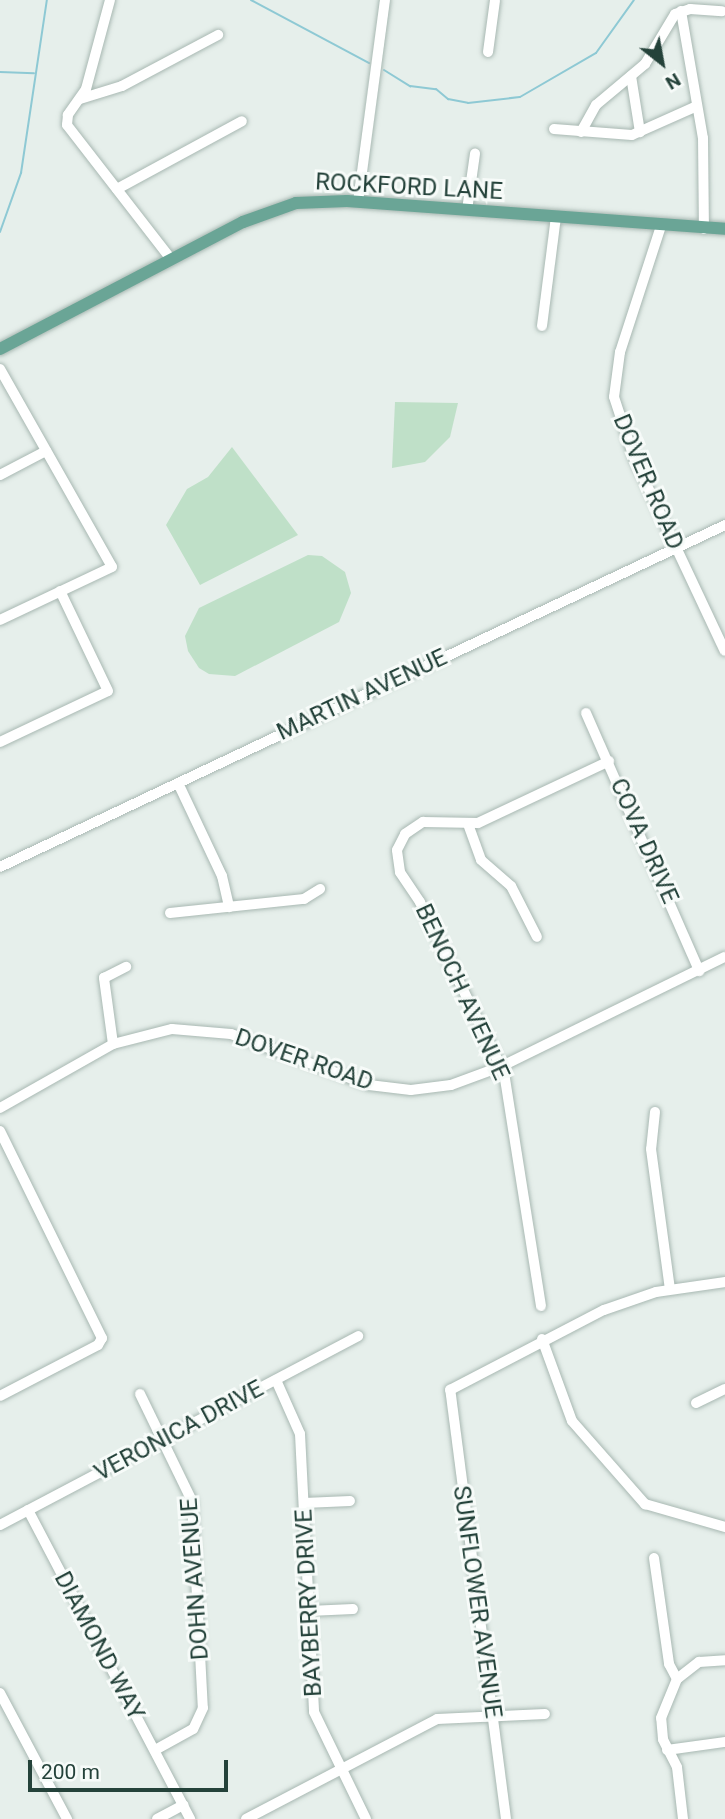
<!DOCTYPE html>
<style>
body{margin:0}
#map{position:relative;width:725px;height:1819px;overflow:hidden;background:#e6efeb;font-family:Roboto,sans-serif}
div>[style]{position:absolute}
.green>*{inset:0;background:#bfe0c8}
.stream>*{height:2px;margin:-1px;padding:0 1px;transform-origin:1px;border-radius:1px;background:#8ec9d4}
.roads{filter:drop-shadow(0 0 2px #a8b8b2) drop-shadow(0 0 2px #a8b8b2)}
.minor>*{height:10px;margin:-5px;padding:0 5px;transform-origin:5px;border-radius:5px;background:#fff}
.major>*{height:12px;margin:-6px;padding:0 6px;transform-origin:6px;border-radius:6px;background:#6aa596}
span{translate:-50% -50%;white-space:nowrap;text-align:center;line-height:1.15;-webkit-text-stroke:6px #f7fbf9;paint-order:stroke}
.street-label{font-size:24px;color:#24423a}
.north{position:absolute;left:627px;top:28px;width:70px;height:70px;-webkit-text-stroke:5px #f7fbf9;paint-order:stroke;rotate:149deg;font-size:19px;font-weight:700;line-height:28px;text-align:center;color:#24423a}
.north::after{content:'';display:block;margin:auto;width:24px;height:32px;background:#24423a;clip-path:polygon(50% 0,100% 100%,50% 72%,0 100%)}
.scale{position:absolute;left:28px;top:1760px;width:200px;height:32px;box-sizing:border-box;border:4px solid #24423a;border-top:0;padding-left:9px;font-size:21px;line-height:24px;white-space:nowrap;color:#24423a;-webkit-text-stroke:5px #f7fbf9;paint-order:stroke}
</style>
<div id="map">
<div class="green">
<div style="clip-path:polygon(395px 402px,458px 403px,450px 437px,425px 462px,392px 468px)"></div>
<div style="clip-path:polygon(232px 447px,298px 535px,200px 585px,166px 525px,187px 489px,208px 477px)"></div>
<div style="clip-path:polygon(308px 555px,322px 556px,345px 572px,351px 593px,339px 622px,235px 676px,209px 674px,199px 668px,188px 651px,185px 636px,199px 608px)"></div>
</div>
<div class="stream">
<div style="left:251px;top:0;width:134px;rotate:28.1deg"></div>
<div style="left:384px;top:70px;width:31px;rotate:32deg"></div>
<div style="left:410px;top:86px;width:26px;rotate:7deg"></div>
<div style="left:436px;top:89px;width:16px;rotate:40deg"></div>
<div style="left:448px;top:99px;width:20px;rotate:11deg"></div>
<div style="left:468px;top:103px;width:52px;rotate:-6.6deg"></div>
<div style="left:520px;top:97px;width:88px;rotate:-30.1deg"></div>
<div style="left:596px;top:53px;width:65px;rotate:-54.4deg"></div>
<div style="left:0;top:72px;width:34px;rotate:2deg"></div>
<div style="left:0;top:232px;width:63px;rotate:-70.4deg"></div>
<div style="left:21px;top:173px;width:175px;rotate:-81.5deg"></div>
</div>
<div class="roads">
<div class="minor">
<div style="left:110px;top:0;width:92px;rotate:105.1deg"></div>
<div style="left:86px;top:89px;width:32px;rotate:125deg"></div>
<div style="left:68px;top:115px;width:10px;rotate:96deg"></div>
<div style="left:67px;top:125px;width:170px;rotate:52.2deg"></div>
<div style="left:681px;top:11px;width:129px;rotate:80.2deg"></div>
<div style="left:703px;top:138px;width:91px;rotate:89.4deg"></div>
<div style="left:488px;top:52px;width:52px;rotate:-82.3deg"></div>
<div style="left:631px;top:76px;width:57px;rotate:80.9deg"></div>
<div style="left:80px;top:99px;width:44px;rotate:-17.2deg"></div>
<div style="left:122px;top:86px;width:109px;rotate:-28deg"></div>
<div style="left:554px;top:129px;width:78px;rotate:4.4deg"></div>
<div style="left:632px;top:135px;width:69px;rotate:-24deg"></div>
<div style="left:581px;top:132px;width:31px;rotate:-61deg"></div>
<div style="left:596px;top:105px;width:64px;rotate:-39.9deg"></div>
<div style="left:645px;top:64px;width:58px;rotate:-59deg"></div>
<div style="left:675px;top:14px;width:16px;rotate:-18deg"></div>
<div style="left:690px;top:9px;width:32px;rotate:4deg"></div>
<div style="left:117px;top:189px;width:142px;rotate:-28.5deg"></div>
<div style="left:358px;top:202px;width:204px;rotate:-82.4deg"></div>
<div style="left:467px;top:210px;width:57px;rotate:-81.9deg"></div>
<div style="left:661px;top:226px;width:133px;rotate:108deg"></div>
<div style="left:620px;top:352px;width:45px;rotate:97.6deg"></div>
<div style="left:614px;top:397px;width:64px;rotate:71.8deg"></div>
<div style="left:634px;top:458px;width:213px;rotate:64.8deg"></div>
<div style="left:542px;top:326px;width:110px;rotate:-82.7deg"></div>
<div style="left:0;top:369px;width:227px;rotate:60.5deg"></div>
<div style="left:112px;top:567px;width:124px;rotate:154.7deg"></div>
<div style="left:0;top:475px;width:52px;rotate:-27.6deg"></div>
<div style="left:586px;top:713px;width:282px;rotate:66.3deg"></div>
<div style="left:0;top:742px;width:119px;rotate:-25.3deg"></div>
<div style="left:108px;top:691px;width:111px;rotate:-115.6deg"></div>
<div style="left:178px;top:783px;width:103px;rotate:64.7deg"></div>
<div style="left:222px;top:876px;width:32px;rotate:77deg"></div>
<div style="left:468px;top:824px;width:38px;rotate:70deg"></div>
<div style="left:481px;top:860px;width:40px;rotate:41deg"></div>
<div style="left:511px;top:886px;width:57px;rotate:63deg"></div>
<div style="left:0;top:867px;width:802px;rotate:-25.25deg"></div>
<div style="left:170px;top:913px;width:135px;rotate:-6deg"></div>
<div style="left:304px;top:899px;width:19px;rotate:-32deg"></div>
<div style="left:113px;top:1044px;width:67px;rotate:-97.8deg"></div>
<div style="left:104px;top:978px;width:25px;rotate:-27deg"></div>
<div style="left:0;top:1108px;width:130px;rotate:-29.5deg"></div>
<div style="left:113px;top:1044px;width:61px;rotate:-14.3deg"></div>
<div style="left:172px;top:1029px;width:59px;rotate:4.8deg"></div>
<div style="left:231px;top:1034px;width:147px;rotate:20.3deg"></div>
<div style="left:369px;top:1085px;width:42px;rotate:6.8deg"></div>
<div style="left:411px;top:1090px;width:40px;rotate:-7.1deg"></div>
<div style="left:451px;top:1085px;width:52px;rotate:-20.2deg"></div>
<div style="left:500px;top:1067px;width:250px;rotate:-26.1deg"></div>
<div style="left:655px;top:1112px;width:37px;rotate:96deg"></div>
<div style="left:651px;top:1149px;width:141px;rotate:82.3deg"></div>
<div style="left:0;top:1131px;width:231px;rotate:63.8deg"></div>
<div style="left:102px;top:1338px;width:8px;rotate:120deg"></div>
<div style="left:98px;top:1345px;width:110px;rotate:152.5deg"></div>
<div style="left:541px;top:1306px;width:236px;rotate:-99deg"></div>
<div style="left:504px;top:1073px;width:191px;rotate:-116.2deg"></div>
<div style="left:420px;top:902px;width:36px;rotate:-124deg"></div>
<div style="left:400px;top:872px;width:22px;rotate:-98deg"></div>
<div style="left:397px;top:850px;width:18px;rotate:-63deg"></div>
<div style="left:405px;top:834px;width:22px;rotate:-34deg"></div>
<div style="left:423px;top:822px;width:55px;rotate:1deg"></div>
<div style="left:478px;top:823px;width:145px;rotate:-25.3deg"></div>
<div style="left:542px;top:1339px;width:87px;rotate:69.9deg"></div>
<div style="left:572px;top:1421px;width:111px;rotate:48.7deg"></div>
<div style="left:645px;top:1504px;width:83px;rotate:16deg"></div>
<div style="left:276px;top:1380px;width:59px;rotate:66deg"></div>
<div style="left:300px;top:1434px;width:278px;rotate:87.1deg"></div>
<div style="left:314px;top:1712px;width:119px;rotate:64.1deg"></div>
<div style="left:140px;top:1394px;width:119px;rotate:64.1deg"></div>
<div style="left:192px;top:1501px;width:207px;rotate:87deg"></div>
<div style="left:203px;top:1708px;width:23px;rotate:115deg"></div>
<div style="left:193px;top:1729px;width:43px;rotate:151.1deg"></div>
<div style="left:696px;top:1403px;width:32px;rotate:-26deg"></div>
<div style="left:304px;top:1503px;width:46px;rotate:-2.5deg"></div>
<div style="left:28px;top:1510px;width:349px;rotate:62.3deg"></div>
<div style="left:0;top:1525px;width:405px;rotate:-27.8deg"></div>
<div style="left:654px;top:1558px;width:107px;rotate:81.9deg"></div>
<div style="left:669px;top:1664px;width:17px;rotate:62deg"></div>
<div style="left:309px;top:1611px;width:44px;rotate:-2.6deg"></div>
<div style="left:0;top:1693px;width:143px;rotate:62deg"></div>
<div style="left:667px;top:1750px;width:59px;rotate:-7.9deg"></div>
<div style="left:157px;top:1819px;width:30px;rotate:-28deg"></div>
<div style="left:246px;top:1819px;width:216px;rotate:-27.6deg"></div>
<div style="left:437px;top:1719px;width:108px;rotate:-2.7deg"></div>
<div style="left:506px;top:1819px;width:433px;rotate:-97.4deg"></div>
<div style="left:450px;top:1390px;width:174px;rotate:-27.5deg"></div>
<div style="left:604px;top:1310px;width:55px;rotate:-19.1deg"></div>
<div style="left:656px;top:1292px;width:70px;rotate:-8.2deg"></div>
<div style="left:683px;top:1819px;width:52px;rotate:-96.6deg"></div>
<div style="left:677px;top:1767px;width:31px;rotate:-117deg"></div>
<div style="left:663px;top:1739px;width:21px;rotate:-95deg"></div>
<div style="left:661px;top:1718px;width:42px;rotate:-67.7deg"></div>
<div style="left:677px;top:1679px;width:28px;rotate:-38deg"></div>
<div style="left:699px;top:1662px;width:26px;rotate:-4deg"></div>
</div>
<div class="major">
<div style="left:0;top:349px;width:274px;rotate:-27.6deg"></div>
<div style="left:243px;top:222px;width:56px;rotate:-19.7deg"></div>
<div style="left:296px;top:203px;width:51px;rotate:-2.2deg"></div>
<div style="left:347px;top:201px;width:379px;rotate:4.2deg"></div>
</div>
</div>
<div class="street-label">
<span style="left:409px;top:187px;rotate:3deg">ROCKFORD LANE</span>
<span style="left:648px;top:482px;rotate:67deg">DOVER ROAD</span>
<span style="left:362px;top:695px;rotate:-25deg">MARTIN AVENUE</span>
<span style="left:644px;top:841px;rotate:66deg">COVA DRIVE</span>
<span style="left:462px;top:992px;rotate:65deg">BENOCH AVENUE</span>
<span style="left:304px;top:1060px;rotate:19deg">DOVER ROAD</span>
<span style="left:179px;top:1431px;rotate:-28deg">VERONICA DRIVE</span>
<span style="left:195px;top:1579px;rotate:-94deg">DOHN AVENUE</span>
<span style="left:477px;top:1602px;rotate:82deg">SUNFLOWER AVENUE</span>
<span style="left:309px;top:1603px;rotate:-93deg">BAYBERRY DRIVE</span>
<span style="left:99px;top:1646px;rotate:62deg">DIAMOND WAY</span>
</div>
<div class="north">N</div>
<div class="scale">200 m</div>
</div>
